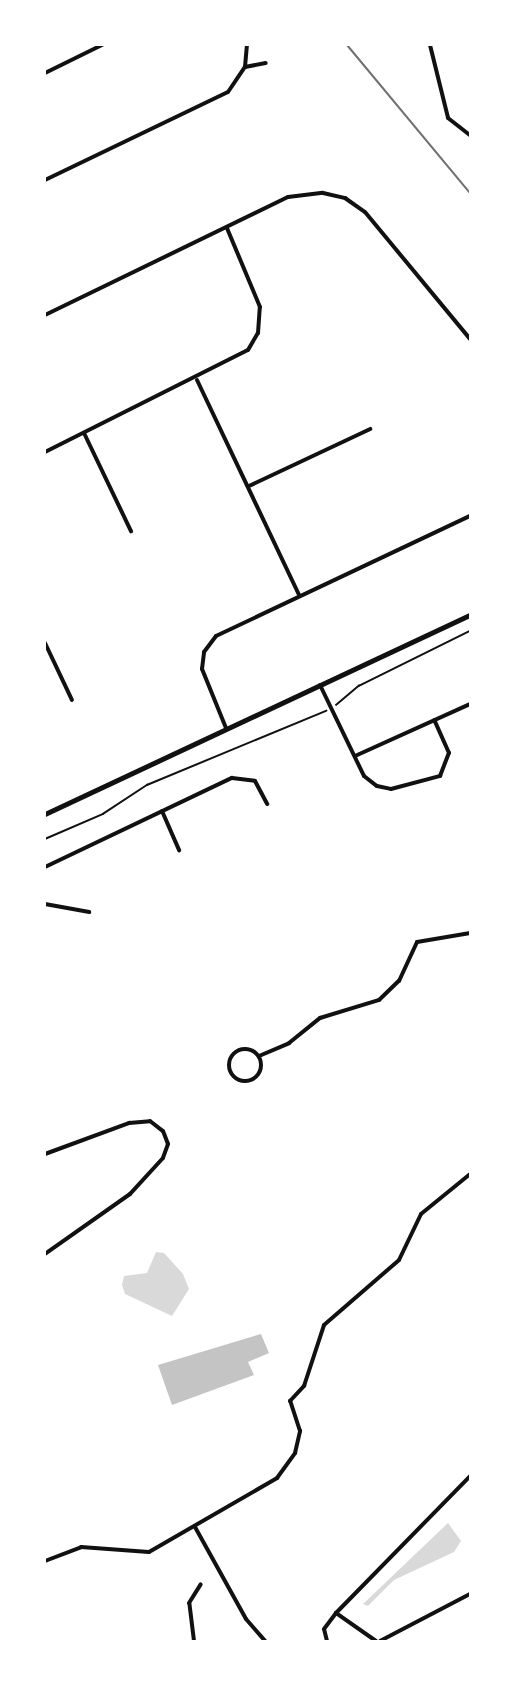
<!DOCTYPE html>
<style>
body{margin:0}
#map{position:relative;width:515px;height:1686px;overflow:hidden;background:#fff;font-family:"Space Grotesk",sans-serif}
div>[style]{position:absolute}
.water>*{inset:0;background:#d9d9d9}
.building>*{inset:0;background:#c4c4c4}
.path>*{height:1.5px;margin:-0.75px;padding:0 0.75px;transform-origin:0.75px;border-radius:0.75px;background:#111}
.minor>*{height:4px;margin:-2px;padding:0 2px;transform-origin:2px;border-radius:2px;background:#111}
.minor>.ring{margin:-2px;padding:0;box-sizing:content-box;background:none;border:4px solid #111;border-radius:50%}
.secondary>*{height:4.5px;margin:-2.25px;padding:0 2.25px;transform-origin:2.25px;border-radius:2.25px;background:#111}
.rail>*{height:2px;margin:-1px;padding:0 1px;transform-origin:1px;border-radius:1px;background:#707070}
span{translate:-50% -50%;white-space:nowrap;text-align:center;line-height:1.15;-webkit-text-stroke:6px #fff;paint-order:stroke}
.frame{position:absolute;inset:0;border:46px solid #fff;pointer-events:none}
</style>
<div id="map">
<div class="water">
<div style="clip-path:polygon(156px 1252px,164px 1253px,183px 1274px,189px 1289px,172px 1316px,125px 1294px,122px 1285px,124px 1276px,147px 1273px)"></div>
<div style="clip-path:polygon(448px 1523px,461px 1541px,454px 1552px,394px 1580px,368px 1606px,363px 1604px)"></div>
</div>
<div class="building">
<div style="clip-path:polygon(261px 1334px,269px 1353px,248px 1362px,254px 1375px,172px 1405px,158px 1365px)"></div>
</div>
<div class="path">
<div style="left:336px;top:705px;width:30px;rotate:-40deg"></div>
<div style="left:359px;top:686px;width:124px;rotate:-26.4deg"></div>
<div style="left:45px;top:839px;width:63px;rotate:-23.3deg"></div>
<div style="left:103px;top:814px;width:53px;rotate:-33.4deg"></div>
<div style="left:147px;top:785px;width:194px;rotate:-22.5deg"></div>
</div>
<div class="minor">
<div style="left:430px;top:45px;width:75px;rotate:76.1deg"></div>
<div style="left:448px;top:118px;width:28px;rotate:38deg"></div>
<div style="left:245px;top:67px;width:21px;rotate:-11deg"></div>
<div style="left:45px;top:73px;width:64px;rotate:-26.2deg"></div>
<div style="left:45px;top:180px;width:203px;rotate:-25.7deg"></div>
<div style="left:228px;top:92px;width:30px;rotate:-56deg"></div>
<div style="left:245px;top:67px;width:22px;rotate:-85deg"></div>
<div style="left:45px;top:315px;width:270px;rotate:-25.9deg"></div>
<div style="left:288px;top:197px;width:35px;rotate:-7deg"></div>
<div style="left:323px;top:193px;width:23px;rotate:13deg"></div>
<div style="left:345px;top:198px;width:24px;rotate:35deg"></div>
<div style="left:365px;top:212px;width:165px;rotate:50.4deg"></div>
<div style="left:197px;top:380px;width:238px;rotate:64.6deg"></div>
<div style="left:84px;top:433px;width:109px;rotate:64.4deg"></div>
<div style="left:45px;top:452px;width:227px;rotate:-26.7deg"></div>
<div style="left:248px;top:350px;width:20px;rotate:-60deg"></div>
<div style="left:258px;top:333px;width:26px;rotate:-86deg"></div>
<div style="left:260px;top:307px;width:86px;rotate:-112.7deg"></div>
<div style="left:249px;top:486px;width:134px;rotate:-25.2deg"></div>
<div style="left:45px;top:643px;width:63px;rotate:64.7deg"></div>
<div style="left:320px;top:685px;width:101px;rotate:64.2deg"></div>
<div style="left:364px;top:776px;width:16px;rotate:38deg"></div>
<div style="left:377px;top:786px;width:14px;rotate:12deg"></div>
<div style="left:391px;top:789px;width:51px;rotate:-14.9deg"></div>
<div style="left:440px;top:776px;width:25px;rotate:-69deg"></div>
<div style="left:449px;top:753px;width:36px;rotate:-114deg"></div>
<div style="left:226px;top:728px;width:64px;rotate:-112.1deg"></div>
<div style="left:202px;top:669px;width:17px;rotate:-83deg"></div>
<div style="left:204px;top:652px;width:20px;rotate:-53deg"></div>
<div style="left:216px;top:636px;width:281px;rotate:-25.3deg"></div>
<div style="left:355px;top:756px;width:126px;rotate:-24.3deg"></div>
<div style="left:162px;top:811px;width:43px;rotate:66.4deg"></div>
<div style="left:45px;top:867px;width:207px;rotate:-25.5deg"></div>
<div style="left:232px;top:778px;width:23px;rotate:7deg"></div>
<div style="left:255px;top:781px;width:26px;rotate:62deg"></div>
<div style="left:45px;top:904px;width:45px;rotate:10.3deg"></div>
<div class="ring" style="left:229px;top:1049px;width:28px;height:28px"></div>
<div style="left:259px;top:1056px;width:33px;rotate:-23deg"></div>
<div style="left:289px;top:1043px;width:40px;rotate:-39deg"></div>
<div style="left:320px;top:1018px;width:62px;rotate:-17deg"></div>
<div style="left:379px;top:1000px;width:28px;rotate:-44deg"></div>
<div style="left:399px;top:981px;width:43px;rotate:-65.2deg"></div>
<div style="left:417px;top:942px;width:54px;rotate:-9.6deg"></div>
<div style="left:45px;top:1154px;width:90px;rotate:-20.3deg"></div>
<div style="left:129px;top:1123px;width:21px;rotate:-5deg"></div>
<div style="left:150px;top:1121px;width:16px;rotate:38deg"></div>
<div style="left:163px;top:1131px;width:14px;rotate:69deg"></div>
<div style="left:168px;top:1144px;width:15px;rotate:110deg"></div>
<div style="left:163px;top:1158px;width:49px;rotate:132.5deg"></div>
<div style="left:130px;top:1194px;width:104px;rotate:144.8deg"></div>
<div style="left:195px;top:1527px;width:105px;rotate:61deg"></div>
<div style="left:246px;top:1619px;width:29px;rotate:49deg"></div>
<div style="left:45px;top:1561px;width:39px;rotate:-21deg"></div>
<div style="left:81px;top:1547px;width:68px;rotate:4.2deg"></div>
<div style="left:149px;top:1552px;width:148px;rotate:-30deg"></div>
<div style="left:277px;top:1478px;width:31px;rotate:-54deg"></div>
<div style="left:295px;top:1453px;width:23px;rotate:-77deg"></div>
<div style="left:300px;top:1431px;width:32px;rotate:-108deg"></div>
<div style="left:290px;top:1401px;width:21px;rotate:-47deg"></div>
<div style="left:304px;top:1386px;width:64px;rotate:-71.8deg"></div>
<div style="left:324px;top:1325px;width:99px;rotate:-40.9deg"></div>
<div style="left:399px;top:1260px;width:51px;rotate:-64.4deg"></div>
<div style="left:421px;top:1214px;width:63px;rotate:-39.2deg"></div>
<div style="left:194px;top:1641px;width:38px;rotate:-97deg"></div>
<div style="left:189px;top:1603px;width:22px;rotate:-58deg"></div>
<div style="left:327px;top:1641px;width:12px;rotate:-104deg"></div>
<div style="left:324px;top:1629px;width:20px;rotate:-53deg"></div>
<div style="left:376px;top:1641px;width:49px;rotate:-145deg"></div>
<div style="left:336px;top:1613px;width:192px;rotate:-45.6deg"></div>
<div style="left:380px;top:1641px;width:102px;rotate:-27.6deg"></div>
</div>
<div class="secondary">
<div style="left:45px;top:814px;width:469px;rotate:-25.1deg"></div>
</div>
<div class="rail">
<div style="left:347px;top:45px;width:192px;rotate:50.3deg"></div>
</div>
<div class="frame"></div>
</div>
